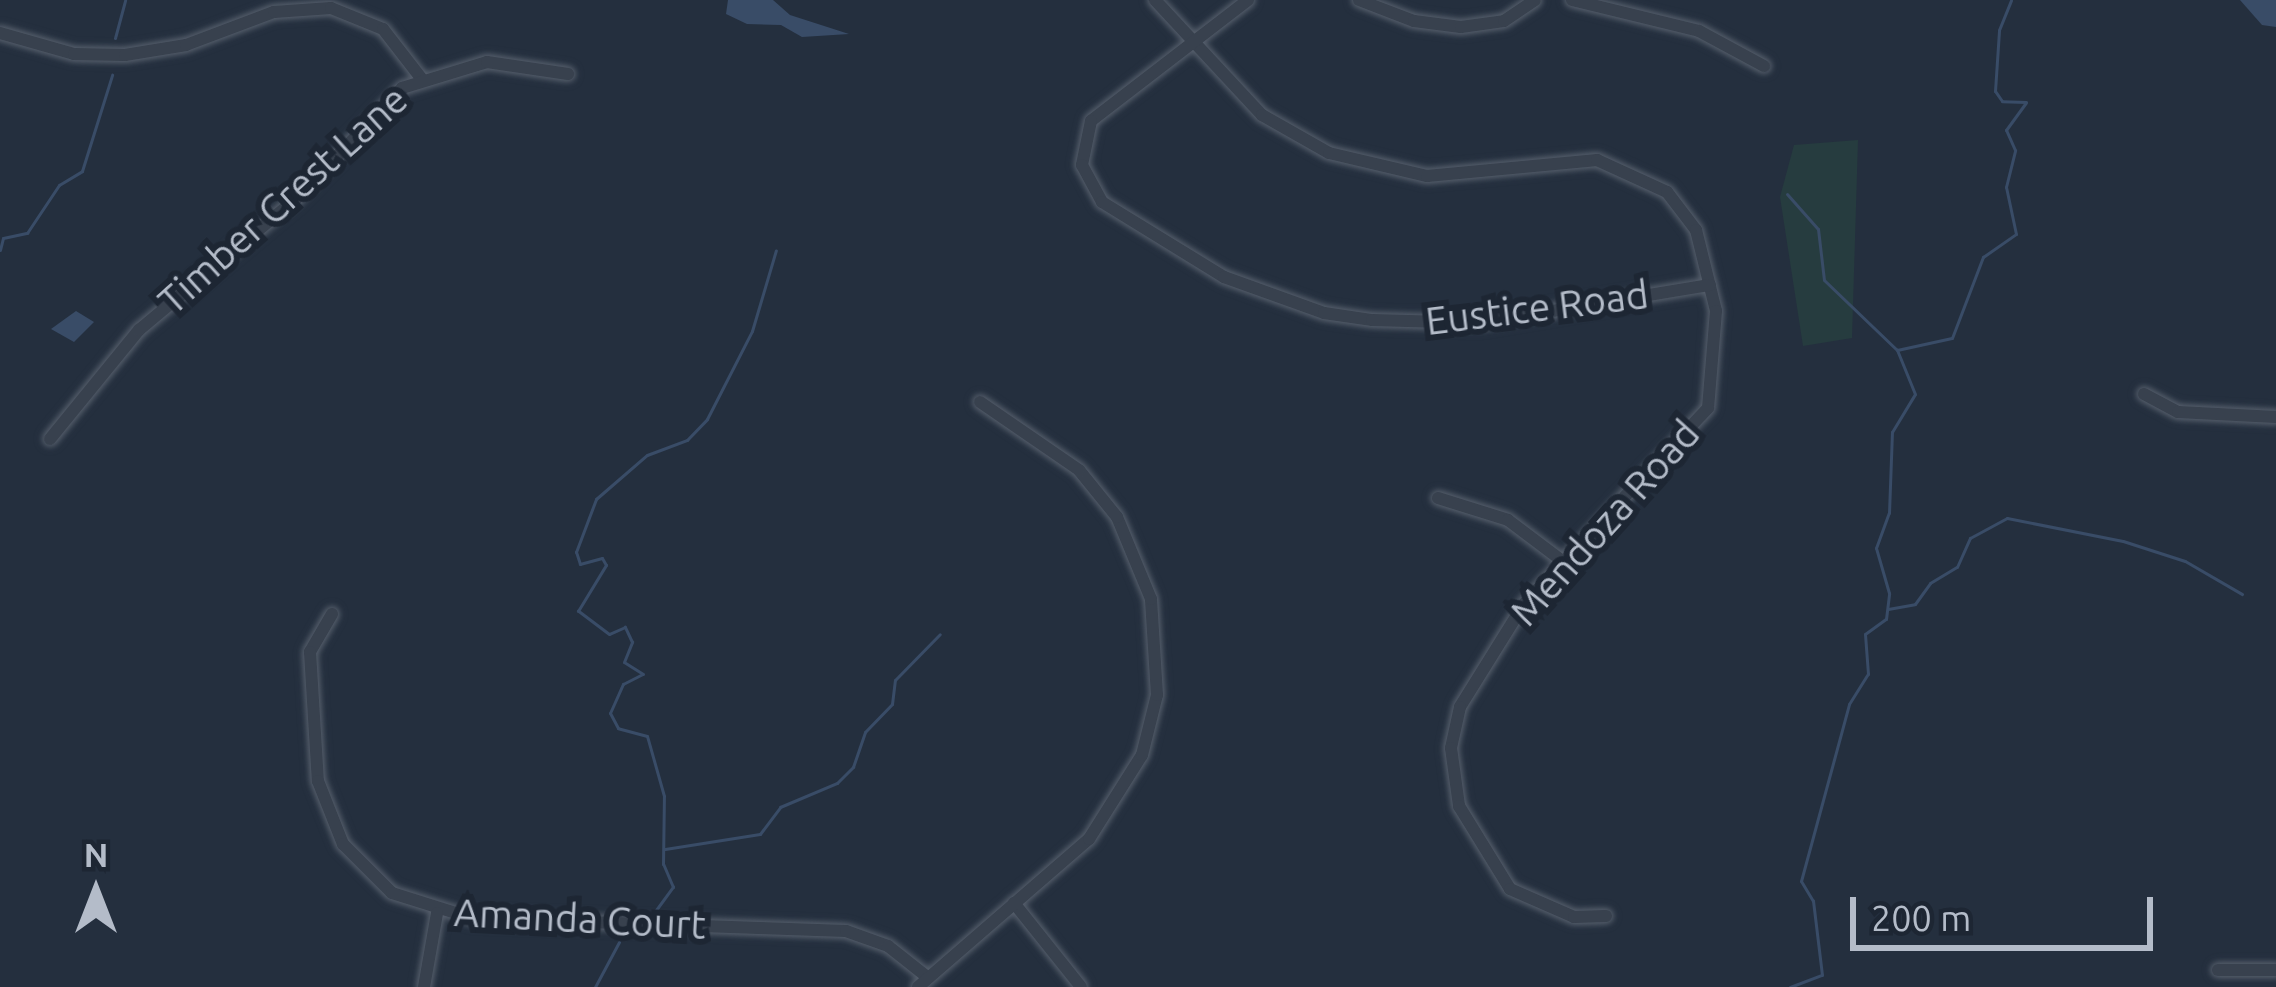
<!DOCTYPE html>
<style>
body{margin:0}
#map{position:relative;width:2276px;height:987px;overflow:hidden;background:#242f3e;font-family:Ubuntu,sans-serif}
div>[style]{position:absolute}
.green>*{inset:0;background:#263c3f}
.water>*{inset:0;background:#394c67}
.stream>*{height:3px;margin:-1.5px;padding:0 1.5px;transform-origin:1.5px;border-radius:1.5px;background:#394c67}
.roads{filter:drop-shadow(0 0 3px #565f6c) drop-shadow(0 0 3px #565f6c)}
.street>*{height:12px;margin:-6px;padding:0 6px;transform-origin:6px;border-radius:6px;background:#38414e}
span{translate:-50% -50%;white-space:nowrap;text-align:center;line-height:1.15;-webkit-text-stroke:12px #1d2633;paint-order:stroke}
.street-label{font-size:39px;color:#b4bcc9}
.north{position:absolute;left:36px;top:831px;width:120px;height:120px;-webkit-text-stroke:9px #1d2633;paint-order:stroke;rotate:0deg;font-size:33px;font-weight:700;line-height:48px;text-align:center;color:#b4bcc9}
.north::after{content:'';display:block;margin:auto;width:42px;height:54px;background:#b4bcc9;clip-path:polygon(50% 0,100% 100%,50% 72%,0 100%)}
.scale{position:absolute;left:1850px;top:897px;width:303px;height:54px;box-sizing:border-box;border:6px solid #b4bcc9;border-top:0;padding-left:15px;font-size:36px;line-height:42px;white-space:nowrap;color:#b4bcc9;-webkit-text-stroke:9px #1d2633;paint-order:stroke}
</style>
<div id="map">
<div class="green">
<div style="clip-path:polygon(1858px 140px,1852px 338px,1803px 346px,1780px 197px,1794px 145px)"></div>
</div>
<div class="water">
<div style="clip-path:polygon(728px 0,773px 0,790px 15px,849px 34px,802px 37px,781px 25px,747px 24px,726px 14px)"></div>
<div style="clip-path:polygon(2240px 0,2276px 0,2276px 27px,2262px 25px)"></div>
<div style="clip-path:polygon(76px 311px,94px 322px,74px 342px,51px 329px)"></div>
</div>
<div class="stream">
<div style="left:115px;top:38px;width:39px;rotate:-75deg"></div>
<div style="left:1787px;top:194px;width:47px;rotate:48.5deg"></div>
<div style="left:1818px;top:229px;width:51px;rotate:83.3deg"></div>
<div style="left:1824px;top:280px;width:100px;rotate:43.8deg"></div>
<div style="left:0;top:250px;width:12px;rotate:-76deg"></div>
<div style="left:3px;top:238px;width:25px;rotate:-12deg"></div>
<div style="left:27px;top:233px;width:58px;rotate:-56.3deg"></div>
<div style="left:59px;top:185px;width:27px;rotate:-31deg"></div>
<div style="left:82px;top:171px;width:101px;rotate:-72.6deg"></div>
<div style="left:1888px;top:609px;width:27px;rotate:-10deg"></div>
<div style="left:1915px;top:604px;width:26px;rotate:-54deg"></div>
<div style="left:1930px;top:583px;width:31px;rotate:-31deg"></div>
<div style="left:1957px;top:567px;width:32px;rotate:-66deg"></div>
<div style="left:1970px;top:538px;width:42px;rotate:-28.4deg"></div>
<div style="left:2007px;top:518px;width:118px;rotate:11.2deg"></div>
<div style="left:2123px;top:541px;width:65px;rotate:17.9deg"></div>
<div style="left:2185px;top:561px;width:66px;rotate:30.1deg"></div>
<div style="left:665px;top:849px;width:96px;rotate:-9deg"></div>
<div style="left:760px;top:834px;width:34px;rotate:-53deg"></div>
<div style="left:780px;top:807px;width:62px;rotate:-22.8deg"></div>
<div style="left:837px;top:783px;width:23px;rotate:-45deg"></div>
<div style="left:853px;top:767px;width:37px;rotate:-71deg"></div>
<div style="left:865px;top:732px;width:39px;rotate:-46deg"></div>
<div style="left:892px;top:704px;width:24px;rotate:-83deg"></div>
<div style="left:895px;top:680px;width:64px;rotate:-45.6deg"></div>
<div style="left:656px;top:910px;width:29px;rotate:-54deg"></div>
<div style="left:673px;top:887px;width:25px;rotate:-113deg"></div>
<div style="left:663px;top:864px;width:68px;rotate:-89.2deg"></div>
<div style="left:664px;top:796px;width:62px;rotate:-105.8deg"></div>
<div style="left:647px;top:736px;width:30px;rotate:-165deg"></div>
<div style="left:618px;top:728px;width:17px;rotate:-118deg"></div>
<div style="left:610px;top:713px;width:32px;rotate:-66deg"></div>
<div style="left:623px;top:684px;width:22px;rotate:-27deg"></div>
<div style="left:643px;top:674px;width:22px;rotate:-148deg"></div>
<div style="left:624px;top:662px;width:22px;rotate:-68deg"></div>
<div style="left:632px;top:642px;width:17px;rotate:-115deg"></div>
<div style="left:625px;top:627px;width:17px;rotate:156deg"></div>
<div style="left:609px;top:634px;width:39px;rotate:-143deg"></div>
<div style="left:578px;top:611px;width:54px;rotate:-58.7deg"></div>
<div style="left:606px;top:565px;width:8px;rotate:-120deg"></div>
<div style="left:602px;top:558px;width:23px;rotate:165deg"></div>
<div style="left:580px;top:564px;width:13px;rotate:-108deg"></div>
<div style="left:576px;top:552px;width:57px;rotate:-69.3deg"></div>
<div style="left:596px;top:499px;width:67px;rotate:-40.8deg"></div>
<div style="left:647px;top:455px;width:43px;rotate:-20.6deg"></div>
<div style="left:687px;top:440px;width:29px;rotate:-46deg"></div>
<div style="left:707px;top:419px;width:99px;rotate:-62.9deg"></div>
<div style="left:752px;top:331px;width:84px;rotate:-73.5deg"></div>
<div style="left:595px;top:987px;width:51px;rotate:-61.9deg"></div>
<div style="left:1790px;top:987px;width:34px;rotate:-21deg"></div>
<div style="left:1822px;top:975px;width:75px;rotate:-96.9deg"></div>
<div style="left:1813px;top:901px;width:23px;rotate:-121deg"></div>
<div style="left:1801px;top:881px;width:183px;rotate:-74.8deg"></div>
<div style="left:1849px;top:704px;width:36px;rotate:-58deg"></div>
<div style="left:1868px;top:674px;width:40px;rotate:-94.3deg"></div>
<div style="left:1865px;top:634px;width:26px;rotate:-36deg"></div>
<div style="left:1886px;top:619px;width:26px;rotate:-83deg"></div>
<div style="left:1889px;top:593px;width:47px;rotate:-106.1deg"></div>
<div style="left:1876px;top:548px;width:37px;rotate:-70deg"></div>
<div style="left:1889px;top:513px;width:81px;rotate:-87.9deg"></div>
<div style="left:1892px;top:432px;width:44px;rotate:-58.8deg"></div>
<div style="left:1915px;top:394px;width:48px;rotate:-112.2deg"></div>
<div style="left:1897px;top:350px;width:56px;rotate:-12.3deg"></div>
<div style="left:1952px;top:338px;width:87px;rotate:-69.1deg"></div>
<div style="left:1983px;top:257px;width:40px;rotate:-34.9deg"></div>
<div style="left:2016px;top:234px;width:48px;rotate:-102deg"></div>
<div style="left:2006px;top:187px;width:38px;rotate:-76deg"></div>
<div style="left:2015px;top:150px;width:22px;rotate:-114deg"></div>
<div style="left:2006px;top:130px;width:34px;rotate:-54deg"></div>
<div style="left:2026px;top:102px;width:24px;rotate:-178deg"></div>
<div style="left:2002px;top:101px;width:12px;rotate:-125deg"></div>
<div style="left:1995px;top:91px;width:61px;rotate:-86.2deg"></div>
<div style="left:1999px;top:30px;width:32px;rotate:-68deg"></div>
</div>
<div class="roads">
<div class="street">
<div style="left:1155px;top:0;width:157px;rotate:47.1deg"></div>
<div style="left:1262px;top:115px;width:77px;rotate:29.6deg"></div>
<div style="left:1329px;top:153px;width:101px;rotate:13.2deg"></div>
<div style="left:1427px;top:176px;width:171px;rotate:-5.4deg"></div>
<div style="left:1597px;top:160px;width:77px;rotate:24.6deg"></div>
<div style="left:1667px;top:192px;width:48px;rotate:52.7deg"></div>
<div style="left:1696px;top:230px;width:83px;rotate:76.1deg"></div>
<div style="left:1716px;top:311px;width:97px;rotate:94.7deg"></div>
<div style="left:1708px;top:408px;width:269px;rotate:133.2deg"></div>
<div style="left:1524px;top:604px;width:121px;rotate:121.9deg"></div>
<div style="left:1460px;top:707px;width:42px;rotate:102.4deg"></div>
<div style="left:1451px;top:748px;width:59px;rotate:82.1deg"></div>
<div style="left:1459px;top:806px;width:97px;rotate:58.4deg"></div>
<div style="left:1510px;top:889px;width:70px;rotate:23.6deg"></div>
<div style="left:1574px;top:917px;width:32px;rotate:-2deg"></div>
<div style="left:1248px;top:0;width:198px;rotate:142.4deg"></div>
<div style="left:1091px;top:121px;width:45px;rotate:101.6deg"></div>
<div style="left:1082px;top:165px;width:42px;rotate:61.6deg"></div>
<div style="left:1102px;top:202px;width:143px;rotate:31.6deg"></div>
<div style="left:1224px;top:277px;width:106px;rotate:19.8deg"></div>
<div style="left:1324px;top:313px;width:49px;rotate:8.3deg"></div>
<div style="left:1372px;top:320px;width:108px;rotate:1.6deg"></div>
<div style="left:1480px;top:323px;width:233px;rotate:-9.4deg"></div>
<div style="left:1359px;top:0;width:59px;rotate:20.9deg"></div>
<div style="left:1414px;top:21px;width:47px;rotate:7.3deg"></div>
<div style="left:1461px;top:27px;width:43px;rotate:-7.9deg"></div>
<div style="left:1504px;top:21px;width:37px;rotate:-34deg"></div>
<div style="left:1572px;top:0;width:131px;rotate:13.7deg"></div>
<div style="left:1699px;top:31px;width:74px;rotate:28.3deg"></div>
<div style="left:0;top:33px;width:77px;rotate:15.8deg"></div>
<div style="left:74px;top:54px;width:51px;rotate:1.1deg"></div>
<div style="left:125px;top:55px;width:62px;rotate:-9.3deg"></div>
<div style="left:186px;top:45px;width:94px;rotate:-20.6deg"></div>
<div style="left:274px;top:12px;width:57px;rotate:-4deg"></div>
<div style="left:331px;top:8px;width:56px;rotate:22deg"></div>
<div style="left:383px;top:29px;width:62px;rotate:52.2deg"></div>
<div style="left:2144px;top:394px;width:38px;rotate:28deg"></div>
<div style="left:2178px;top:412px;width:98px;rotate:2.9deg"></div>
<div style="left:50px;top:439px;width:141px;rotate:-50.8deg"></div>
<div style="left:139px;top:330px;width:206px;rotate:-39.9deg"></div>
<div style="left:297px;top:198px;width:152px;rotate:-46.3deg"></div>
<div style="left:402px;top:88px;width:89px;rotate:-17deg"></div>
<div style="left:487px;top:62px;width:82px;rotate:8.4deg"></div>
<div style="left:1438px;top:498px;width:73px;rotate:17.4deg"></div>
<div style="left:1508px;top:520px;width:66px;rotate:37deg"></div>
<div style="left:332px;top:614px;width:44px;rotate:120.1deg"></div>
<div style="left:310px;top:652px;width:129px;rotate:86.5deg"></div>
<div style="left:318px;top:781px;width:68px;rotate:68.4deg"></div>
<div style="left:343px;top:844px;width:69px;rotate:45deg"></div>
<div style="left:392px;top:893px;width:84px;rotate:17.4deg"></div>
<div style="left:472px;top:918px;width:374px;rotate:2deg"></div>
<div style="left:846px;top:931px;width:45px;rotate:19.7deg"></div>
<div style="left:888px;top:946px;width:48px;rotate:38.3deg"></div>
<div style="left:1014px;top:903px;width:107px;rotate:51.4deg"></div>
<div style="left:2218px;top:970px;width:58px"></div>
<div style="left:424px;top:987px;width:75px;rotate:-80deg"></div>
<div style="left:918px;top:987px;width:226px;rotate:-40.9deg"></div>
<div style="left:1089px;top:839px;width:99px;rotate:-57.8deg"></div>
<div style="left:1142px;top:755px;width:62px;rotate:-76deg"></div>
<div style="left:1157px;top:695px;width:96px;rotate:-93.6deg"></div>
<div style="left:1151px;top:599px;width:89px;rotate:-112.5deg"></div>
<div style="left:1117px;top:517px;width:60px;rotate:-129deg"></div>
<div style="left:1079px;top:470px;width:120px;rotate:-145.5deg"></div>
</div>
</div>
<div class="street-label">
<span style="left:283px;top:200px;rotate:-42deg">Timber Crest Lane</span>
<span style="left:1537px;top:308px;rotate:-7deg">Eustice Road</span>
<span style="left:1605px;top:523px;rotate:-48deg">Mendoza Road</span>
<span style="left:580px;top:919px;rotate:3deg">Amanda Court</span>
</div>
<div class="north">N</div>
<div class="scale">200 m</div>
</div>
